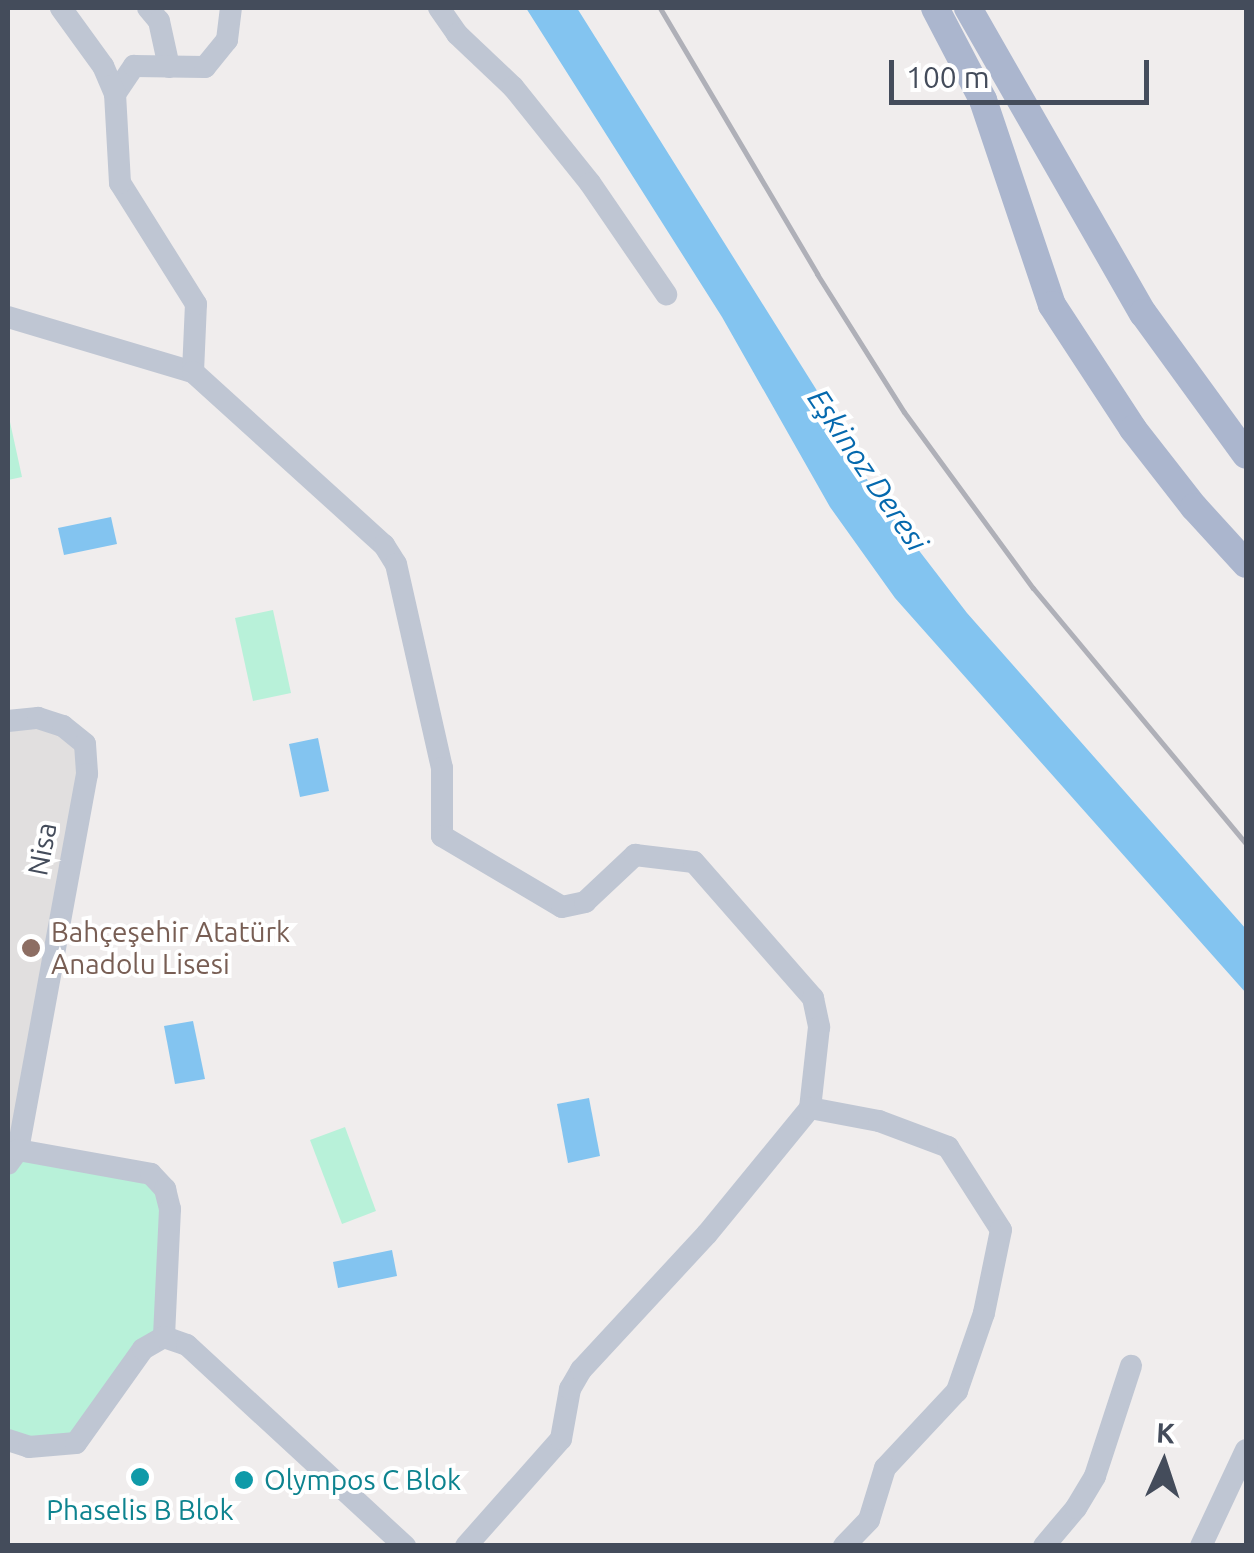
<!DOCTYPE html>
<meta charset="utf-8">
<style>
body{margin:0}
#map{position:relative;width:1254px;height:1553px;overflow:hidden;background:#f0eded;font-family:Ubuntu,sans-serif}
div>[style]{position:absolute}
.education>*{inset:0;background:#e1dfdf}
.green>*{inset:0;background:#b8f1d9}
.water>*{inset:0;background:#83c4f0}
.minor>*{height:22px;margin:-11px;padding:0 11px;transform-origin:11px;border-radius:11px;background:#bfc6d3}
.major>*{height:28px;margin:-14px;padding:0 14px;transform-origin:14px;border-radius:14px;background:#abb6ce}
.rail>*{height:5px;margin:-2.5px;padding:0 2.5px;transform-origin:2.5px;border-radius:2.5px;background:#afb0b8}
.dots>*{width:28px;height:28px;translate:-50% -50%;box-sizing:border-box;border:5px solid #fff;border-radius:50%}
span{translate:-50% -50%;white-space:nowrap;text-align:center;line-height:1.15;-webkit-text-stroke:8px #fff;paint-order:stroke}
.street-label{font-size:28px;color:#444c5b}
.education-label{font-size:28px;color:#785e54}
.left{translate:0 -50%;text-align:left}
.culture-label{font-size:28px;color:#0d838f}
.water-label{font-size:30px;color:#0569ae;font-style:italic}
.frame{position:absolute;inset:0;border:10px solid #444c5b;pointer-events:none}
.north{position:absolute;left:1114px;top:1413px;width:100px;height:100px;-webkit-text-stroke:8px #fff;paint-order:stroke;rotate:3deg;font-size:28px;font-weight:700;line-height:40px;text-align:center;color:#444c5b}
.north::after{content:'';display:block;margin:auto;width:35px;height:45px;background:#444c5b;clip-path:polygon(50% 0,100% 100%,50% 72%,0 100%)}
.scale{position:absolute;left:889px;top:60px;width:260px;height:45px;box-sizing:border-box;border:5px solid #444c5b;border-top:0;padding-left:12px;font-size:30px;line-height:35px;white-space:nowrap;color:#444c5b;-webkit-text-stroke:8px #fff;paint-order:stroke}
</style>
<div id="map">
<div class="education">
<div style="clip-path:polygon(38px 718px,85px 744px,8px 1164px,8px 721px)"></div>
</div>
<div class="green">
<div style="clip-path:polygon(8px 413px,22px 477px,8px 480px)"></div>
<div style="clip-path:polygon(273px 610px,291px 693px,253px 701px,235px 618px)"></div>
<div style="clip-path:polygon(345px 1127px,376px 1211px,342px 1224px,310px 1140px)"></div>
<div style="clip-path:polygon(18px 1150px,165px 1189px,164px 1337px,76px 1443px,8px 1440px,8px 1164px)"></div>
</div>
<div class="water">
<div style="clip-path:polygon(526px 8px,577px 8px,826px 405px,874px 492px,967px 613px,1246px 929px,1246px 993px,895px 598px,830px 507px,722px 317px)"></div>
<div style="clip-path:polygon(111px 517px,117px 544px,64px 555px,58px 528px)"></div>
<div style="clip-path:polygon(318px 738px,329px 791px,300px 797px,289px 744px)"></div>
<div style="clip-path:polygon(193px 1021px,205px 1079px,175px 1084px,164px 1026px)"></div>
<div style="clip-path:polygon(589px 1098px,600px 1156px,568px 1163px,557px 1104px)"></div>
<div style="clip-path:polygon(392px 1250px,397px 1276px,338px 1288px,333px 1262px)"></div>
</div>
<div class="minor">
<div style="left:148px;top:8px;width:17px;rotate:50deg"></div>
<div style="left:159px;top:21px;width:47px;rotate:77.7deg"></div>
<div style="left:439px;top:8px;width:32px;rotate:55deg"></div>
<div style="left:457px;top:34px;width:77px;rotate:43.4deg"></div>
<div style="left:513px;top:87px;width:123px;rotate:51.3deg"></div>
<div style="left:590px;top:183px;width:135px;rotate:55.6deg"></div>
<div style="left:115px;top:94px;width:34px;rotate:-56deg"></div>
<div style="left:134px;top:66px;width:71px;rotate:0.8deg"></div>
<div style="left:205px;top:67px;width:35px;rotate:-51deg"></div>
<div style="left:227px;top:40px;width:32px;rotate:-83deg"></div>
<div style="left:8px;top:317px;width:193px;rotate:16.6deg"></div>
<div style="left:193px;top:372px;width:68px;rotate:-87.5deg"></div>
<div style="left:196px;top:304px;width:143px;rotate:-122.1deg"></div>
<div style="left:120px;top:183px;width:89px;rotate:-93.2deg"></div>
<div style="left:115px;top:94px;width:30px;rotate:-113deg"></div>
<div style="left:103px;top:66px;width:72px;rotate:-125.9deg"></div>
<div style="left:193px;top:372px;width:258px;rotate:42.2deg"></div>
<div style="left:384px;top:545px;width:22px;rotate:58deg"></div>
<div style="left:396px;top:564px;width:209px;rotate:77.3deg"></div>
<div style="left:442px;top:768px;width:68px;rotate:90deg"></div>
<div style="left:442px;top:836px;width:139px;rotate:30.6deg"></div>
<div style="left:562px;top:907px;width:24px;rotate:-12deg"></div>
<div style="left:585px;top:902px;width:69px;rotate:-43.2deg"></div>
<div style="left:635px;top:855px;width:59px;rotate:6.8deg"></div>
<div style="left:694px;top:862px;width:181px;rotate:48.8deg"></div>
<div style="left:813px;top:998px;width:30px;rotate:78deg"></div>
<div style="left:819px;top:1027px;width:81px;rotate:96.3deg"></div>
<div style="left:8px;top:721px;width:30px;rotate:-6deg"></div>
<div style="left:38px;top:718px;width:26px;rotate:18deg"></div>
<div style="left:63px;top:726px;width:28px;rotate:39deg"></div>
<div style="left:85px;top:744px;width:30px;rotate:86deg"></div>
<div style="left:87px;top:774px;width:382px;rotate:100.4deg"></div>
<div style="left:18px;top:1150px;width:17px;rotate:126deg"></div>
<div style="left:18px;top:1150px;width:135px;rotate:10.2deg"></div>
<div style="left:151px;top:1174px;width:21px;rotate:47deg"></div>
<div style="left:165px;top:1189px;width:21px;rotate:76deg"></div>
<div style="left:170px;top:1209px;width:128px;rotate:92.7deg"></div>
<div style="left:8px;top:1440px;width:22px;rotate:18deg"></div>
<div style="left:29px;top:1447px;width:47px;rotate:-4.9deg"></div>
<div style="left:76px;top:1443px;width:115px;rotate:-54.5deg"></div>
<div style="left:143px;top:1349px;width:24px;rotate:-30deg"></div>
<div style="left:164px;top:1337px;width:24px;rotate:19deg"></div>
<div style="left:187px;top:1345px;width:297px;rotate:42.7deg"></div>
<div style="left:466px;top:1546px;width:143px;rotate:-48.4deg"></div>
<div style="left:561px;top:1439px;width:51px;rotate:-79.8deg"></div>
<div style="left:570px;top:1389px;width:22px;rotate:-60deg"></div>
<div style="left:581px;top:1370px;width:185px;rotate:-47.2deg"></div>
<div style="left:707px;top:1234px;width:163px;rotate:-50.7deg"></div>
<div style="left:810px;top:1108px;width:70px;rotate:10.7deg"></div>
<div style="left:879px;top:1121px;width:74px;rotate:20.6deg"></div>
<div style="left:948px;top:1147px;width:98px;rotate:57.4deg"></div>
<div style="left:1001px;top:1230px;width:85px;rotate:101.6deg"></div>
<div style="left:984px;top:1313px;width:83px;rotate:109.1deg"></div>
<div style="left:957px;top:1391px;width:105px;rotate:133.1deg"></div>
<div style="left:885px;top:1468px;width:54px;rotate:107.1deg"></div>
<div style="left:869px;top:1520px;width:36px;rotate:134deg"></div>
<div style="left:1044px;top:1546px;width:50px;rotate:-49.9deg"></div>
<div style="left:1076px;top:1508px;width:37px;rotate:-59deg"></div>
<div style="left:1095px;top:1476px;width:116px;rotate:-71.9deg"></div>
<div style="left:1201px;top:1546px;width:106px;rotate:-64.9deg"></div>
</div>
<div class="major">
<div style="left:935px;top:8px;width:104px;rotate:62.4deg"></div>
<div style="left:983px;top:100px;width:216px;rotate:71.4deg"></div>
<div style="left:1052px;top:305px;width:148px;rotate:56.8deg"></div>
<div style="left:1133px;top:429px;width:99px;rotate:52deg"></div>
<div style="left:1194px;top:507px;width:77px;rotate:47.6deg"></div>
<div style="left:968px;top:8px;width:352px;rotate:60.2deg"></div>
<div style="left:1143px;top:313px;width:175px;rotate:54deg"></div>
</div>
<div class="rail">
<div style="left:660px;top:8px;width:309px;rotate:59.4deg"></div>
<div style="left:817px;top:274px;width:163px;rotate:57.8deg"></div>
<div style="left:904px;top:412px;width:218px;rotate:53.8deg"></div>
<div style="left:1033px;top:588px;width:333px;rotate:50.2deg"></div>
</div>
<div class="dots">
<div style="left:31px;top:948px;background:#8d6e63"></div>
<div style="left:140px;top:1477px;background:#0f9aa8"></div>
<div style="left:244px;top:1480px;background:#0f9aa8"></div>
</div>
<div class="street-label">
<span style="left:42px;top:849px;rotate:-79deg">Nisa</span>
</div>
<div class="education-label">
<span class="left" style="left:51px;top:948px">Bahçeşehir Atatürk<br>Anadolu Lisesi</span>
</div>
<div class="culture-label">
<span class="left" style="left:264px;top:1480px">Olympos C Blok</span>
<span style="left:140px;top:1510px">Phaselis B Blok</span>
</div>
<div class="water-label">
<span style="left:868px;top:470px;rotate:56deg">Eşkinoz Deresi</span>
</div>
<div class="frame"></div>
<div class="north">K</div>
<div class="scale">100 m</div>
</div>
